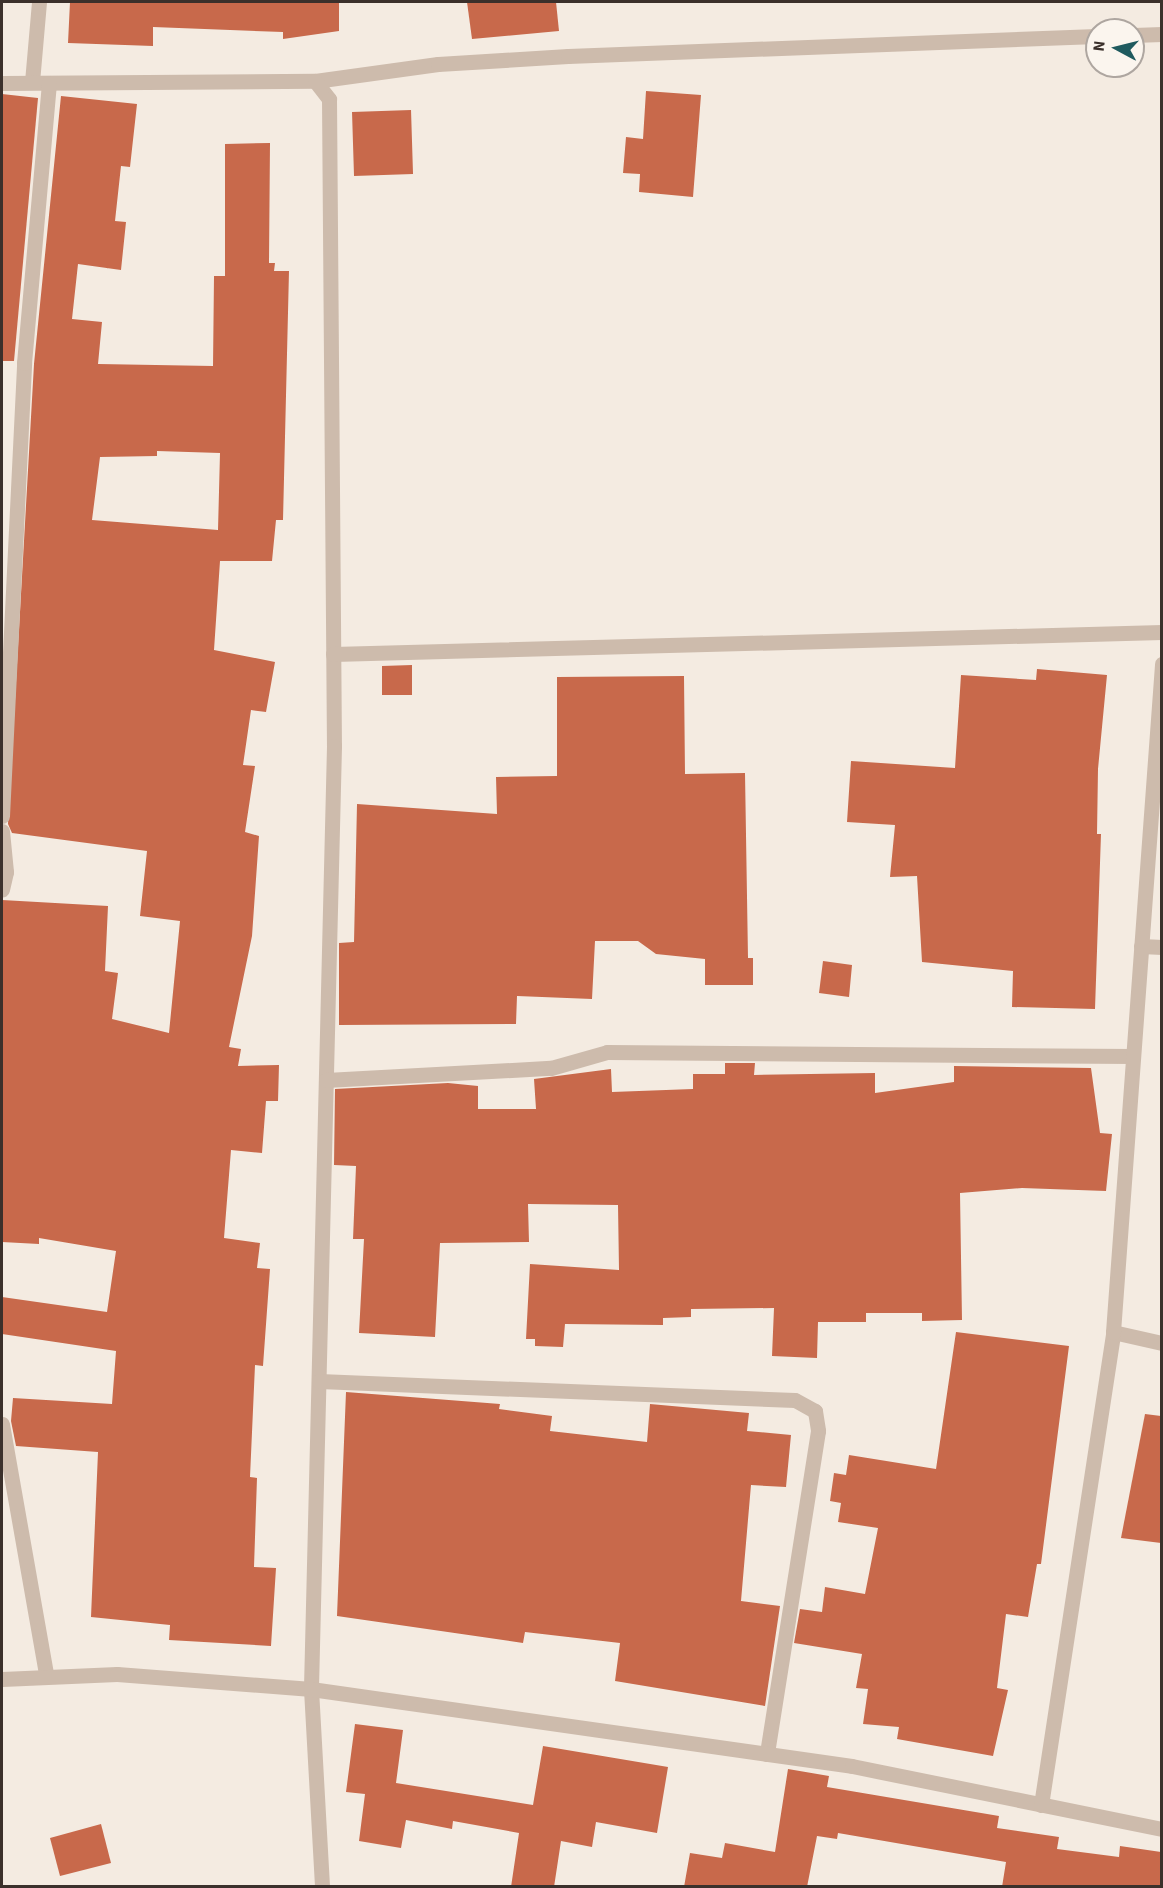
<!DOCTYPE html>
<style>
body{margin:0}
#map{position:relative;width:1163px;height:1888px;overflow:hidden;background:#f4ebe1;font-family:"Source Sans 3",sans-serif}
div>[style]{position:absolute}
.building>*{inset:0;background:#c8694b}
.minor>*{height:15px;margin:-7.5px;padding:0 7.5px;transform-origin:7.5px;border-radius:7.5px;background:#cdbbac}
span{translate:-50% -50%;white-space:nowrap;text-align:center;line-height:1.15;-webkit-text-stroke:6px #fbf5ee;paint-order:stroke}
.frame{position:absolute;inset:0;border:3px solid #3b302b;pointer-events:none}
.north{position:absolute;left:1085px;top:18px;width:60px;height:60px;box-sizing:border-box;background:#fbf5ee;border:2px solid #aea6a0;border-radius:50%;rotate:277deg;font-size:16px;font-weight:700;line-height:24px;text-align:center;color:#3b302b}
.north::after{content:'';display:block;margin:auto;width:21px;height:27px;background:#1f5a5e;clip-path:polygon(50% 0,100% 100%,50% 72%,0 100%)}
</style>
<div id="map">
<div class="building">
<div style="clip-path:polygon(70px 2px,339px 2px,339px 31px,283px 39px,283px 32px,153px 27px,153px 46px,68px 43px)"></div>
<div style="clip-path:polygon(467px 2px,556px 2px,559px 31px,472px 39px)"></div>
<div style="clip-path:polygon(646px 91px,701px 95px,693px 197px,639px 192px,640px 174px,623px 173px,626px 137px,643px 139px)"></div>
<div style="clip-path:polygon(2px 94px,38px 98px,14px 361px,2px 361px)"></div>
<div style="clip-path:polygon(evenodd,61px 96px,137px 104px,130px 167px,121px 166px,115px 221px,126px 222px,121px 270px,78px 264px,72px 319px,102px 322px,98px 364px,213px 366px,214px 276px,225px 276px,225px 144px,270px 143px,269px 263px,275px 263px,274px 271px,289px 271px,283px 520px,276px 520px,272px 561px,220px 561px,214px 650px,275px 662px,266px 712px,251px 710px,243px 765px,255px 766px,245px 832px,259px 836px,252px 936px,229px 1047px,241px 1049px,238px 1066px,279px 1065px,278px 1101px,266px 1101px,262px 1153px,231px 1150px,224px 1238px,260px 1243px,257px 1268px,270px 1269px,263px 1366px,255px 1365px,250px 1477px,257px 1478px,254px 1567px,276px 1568px,271px 1646px,169px 1640px,170px 1625px,91px 1617px,98px 1452px,16px 1446px,11px 1421px,13px 1398px,112px 1404px,116px 1351px,2px 1334px,2px 1297px,107px 1312px,116px 1251px,39px 1238px,39px 1244px,2px 1242px,2px 900px,108px 906px,105px 971px,118px 973px,112px 1019px,169px 1033px,180px 921px,140px 916px,147px 851px,12px 833px,8px 824px,34px 364px,61px 96px,157px 451px,220px 453px,218px 530px,92px 520px,100px 457px,157px 456px,157px 451px)"></div>
<div style="clip-path:polygon(411px 110px,413px 174px,354px 176px,352px 112px)"></div>
<div style="clip-path:polygon(412px 665px,412px 695px,382px 695px,382px 666px)"></div>
<div style="clip-path:polygon(1037px 669px,1107px 675px,1098px 769px,1097px 834px,1101px 834px,1095px 1009px,1012px 1007px,1013px 971px,922px 962px,917px 876px,890px 877px,895px 825px,847px 822px,851px 761px,955px 768px,961px 675px,1036px 680px)"></div>
<div style="clip-path:polygon(684px 676px,685px 774px,745px 773px,748px 958px,753px 958px,753px 985px,705px 985px,705px 959px,656px 954px,638px 941px,595px 941px,592px 999px,517px 996px,516px 1024px,339px 1025px,339px 943px,354px 942px,357px 804px,497px 814px,496px 777px,557px 776px,557px 677px)"></div>
<div style="clip-path:polygon(823px 961px,852px 965px,849px 997px,819px 993px)"></div>
<div style="clip-path:polygon(725px 1063px,755px 1063px,754px 1075px,875px 1073px,875px 1093px,954px 1082px,954px 1066px,1091px 1068px,1100px 1133px,1112px 1134px,1106px 1191px,1022px 1188px,960px 1193px,962px 1320px,922px 1321px,922px 1313px,866px 1313px,866px 1322px,818px 1322px,817px 1358px,772px 1356px,774px 1308px,691px 1309px,691px 1317px,663px 1318px,663px 1325px,565px 1324px,563px 1347px,535px 1346px,535px 1339px,526px 1339px,530px 1264px,619px 1270px,618px 1205px,528px 1204px,529px 1242px,440px 1243px,435px 1337px,359px 1333px,364px 1239px,353px 1239px,356px 1166px,334px 1165px,335px 1089px,448px 1083px,478px 1086px,478px 1109px,536px 1109px,534px 1079px,611px 1069px,612px 1092px,693px 1089px,693px 1074px,725px 1074px)"></div>
<div style="clip-path:polygon(956px 1332px,1069px 1346px,1041px 1564px,1037px 1564px,1028px 1617px,1006px 1614px,997px 1688px,1008px 1690px,993px 1756px,897px 1739px,899px 1727px,863px 1724px,868px 1689px,856px 1688px,862px 1654px,794px 1643px,800px 1609px,822px 1612px,825px 1587px,865px 1594px,878px 1528px,838px 1522px,841px 1503px,830px 1501px,834px 1473px,846px 1475px,849px 1455px,936px 1469px)"></div>
<div style="clip-path:polygon(346px 1392px,500px 1404px,499px 1409px,552px 1416px,550px 1431px,647px 1442px,650px 1404px,749px 1413px,747px 1431px,791px 1435px,786px 1487px,751px 1485px,741px 1601px,780px 1606px,765px 1706px,615px 1681px,620px 1643px,525px 1632px,523px 1643px,337px 1616px)"></div>
<div style="clip-path:polygon(1145px 1414px,1161px 1416px,1161px 1543px,1121px 1538px)"></div>
<div style="clip-path:polygon(355px 1724px,403px 1730px,396px 1783px,533px 1805px,543px 1746px,668px 1767px,657px 1833px,596px 1822px,592px 1847px,561px 1841px,554px 1887px,511px 1887px,519px 1833px,453px 1821px,452px 1829px,406px 1820px,401px 1848px,359px 1841px,365px 1794px,346px 1792px)"></div>
<div style="clip-path:polygon(788px 1769px,829px 1776px,827px 1787px,999px 1816px,997px 1828px,1059px 1837px,1057px 1849px,1119px 1857px,1120px 1846px,1161px 1852px,1161px 1887px,1002px 1887px,1006px 1862px,838px 1833px,837px 1839px,817px 1836px,807px 1887px,684px 1887px,690px 1853px,722px 1858px,725px 1843px,775px 1852px)"></div>
<div style="clip-path:polygon(101px 1824px,111px 1863px,60px 1876px,50px 1838px)"></div>
</div>
<div class="minor">
<div style="left:1133px;top:35px;width:29px;rotate:-2deg"></div>
<div style="left:315px;top:81px;width:124px;rotate:-7.9deg"></div>
<div style="left:438px;top:64px;width:130px;rotate:-3.5deg"></div>
<div style="left:568px;top:56px;width:529px;rotate:-2.17deg"></div>
<div style="left:32px;top:82px;width:80px;rotate:-85deg"></div>
<div style="left:2px;top:83px;width:313px;rotate:-0.4deg"></div>
<div style="left:315px;top:81px;width:23px;rotate:52deg"></div>
<div style="left:329px;top:99px;width:647px;rotate:89.56deg"></div>
<div style="left:334px;top:746px;width:943px;rotate:91.4deg"></div>
<div style="left:311px;top:1689px;width:197px;rotate:86.8deg"></div>
<div style="left:333px;top:654px;width:829px;rotate:-1.52deg"></div>
<div style="left:2px;top:816px;width:454px;rotate:-87.2deg"></div>
<div style="left:24px;top:363px;width:281px;rotate:-84.9deg"></div>
<div style="left:2px;top:831px;width:41px;rotate:84.4deg"></div>
<div style="left:6px;top:872px;width:18px;rotate:103deg"></div>
<div style="left:1141px;top:946px;width:21px;rotate:3deg"></div>
<div style="left:326px;top:1080px;width:225px;rotate:-3.1deg"></div>
<div style="left:551px;top:1068px;width:58px;rotate:-15.9deg"></div>
<div style="left:607px;top:1052px;width:526px;rotate:0.44deg"></div>
<div style="left:1113px;top:1332px;width:50px;rotate:12.7deg"></div>
<div style="left:319px;top:1381px;width:476px;rotate:2.3deg"></div>
<div style="left:795px;top:1400px;width:23px;rotate:29deg"></div>
<div style="left:815px;top:1411px;width:20px;rotate:81deg"></div>
<div style="left:818px;top:1431px;width:327px;rotate:99deg"></div>
<div style="left:2px;top:1424px;width:254px;rotate:80deg"></div>
<div style="left:2px;top:1679px;width:115px;rotate:-2.5deg"></div>
<div style="left:117px;top:1674px;width:195px;rotate:4.4deg"></div>
<div style="left:311px;top:1689px;width:546px;rotate:8.1deg"></div>
<div style="left:852px;top:1766px;width:316px;rotate:11.5deg"></div>
<div style="left:1041px;top:1805px;width:478px;rotate:-81.3deg"></div>
<div style="left:1113px;top:1332px;width:670px;rotate:-85.8deg"></div>
</div>
<div class="frame"></div>
<div class="north">N</div>
</div>
